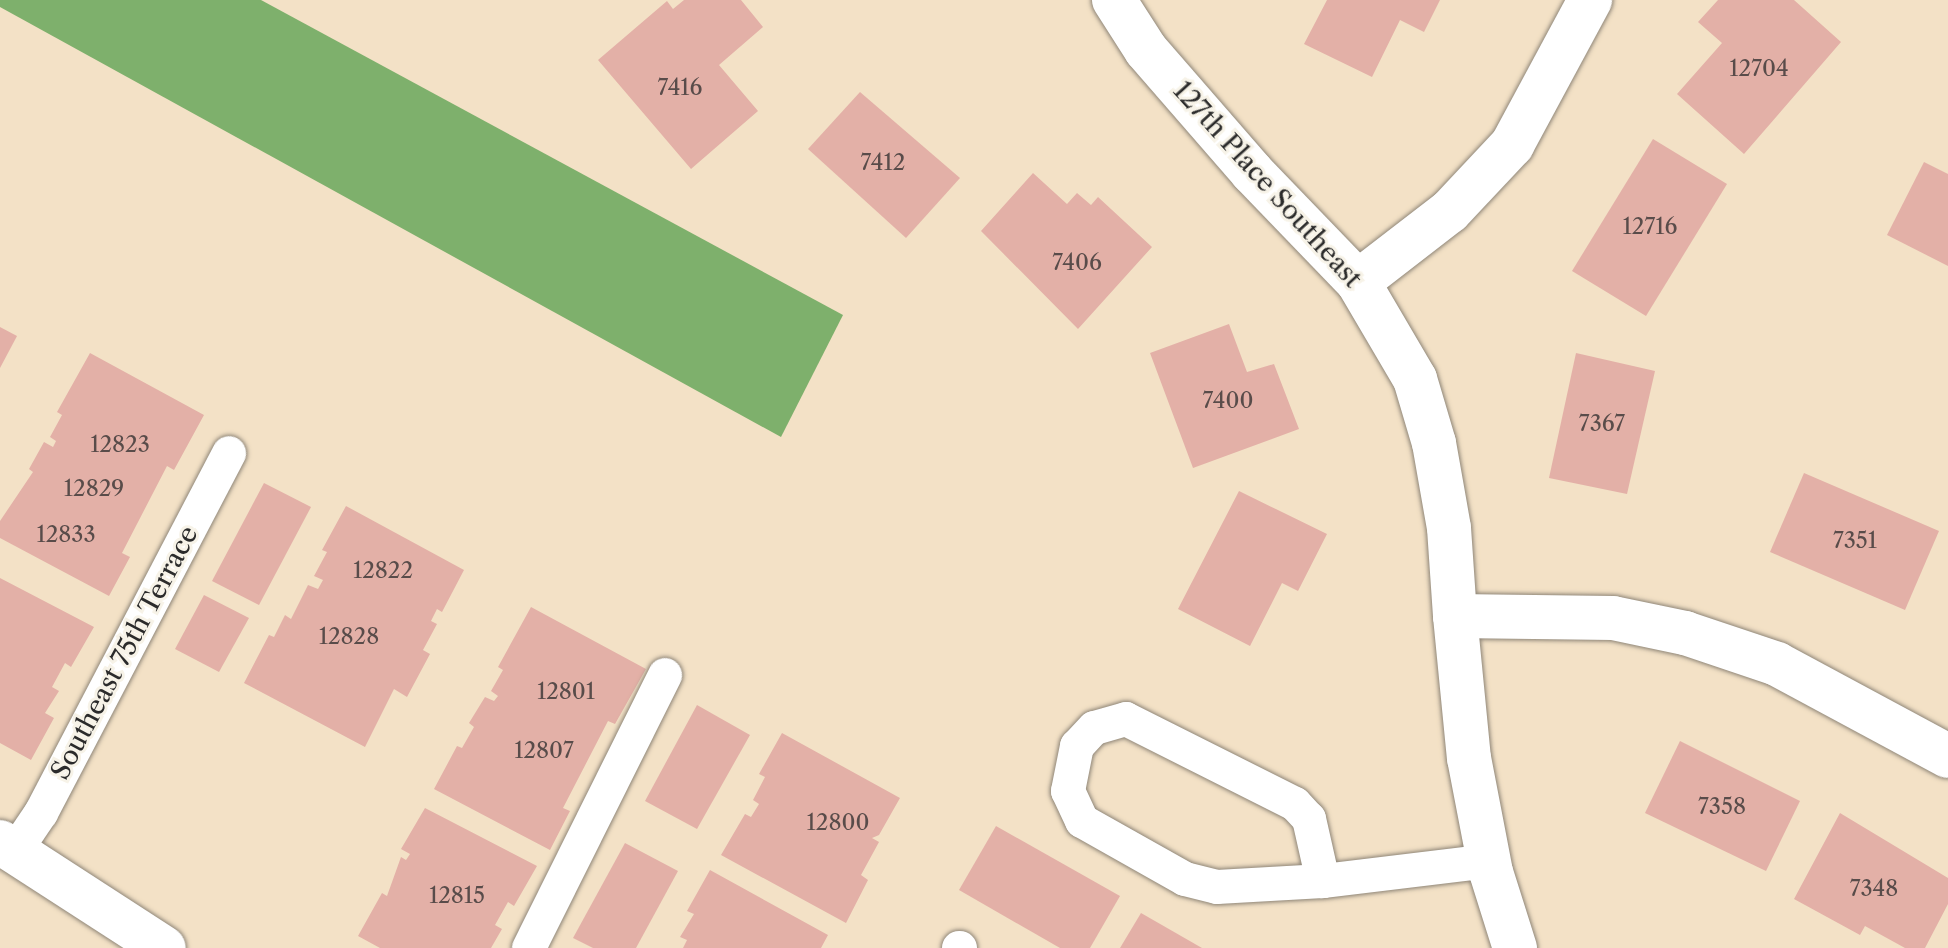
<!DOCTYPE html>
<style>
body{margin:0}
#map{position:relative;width:1948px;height:948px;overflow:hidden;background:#f3e1c6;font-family:"Libre Caslon Text",serif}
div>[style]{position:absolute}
.forest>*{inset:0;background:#7eb06c}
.building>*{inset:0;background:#e3b0a7}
.roads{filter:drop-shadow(0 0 2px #8f8678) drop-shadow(0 0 2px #8f8678)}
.service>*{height:34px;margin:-17px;padding:0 17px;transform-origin:17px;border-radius:17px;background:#fff}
.minor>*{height:44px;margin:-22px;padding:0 22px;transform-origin:22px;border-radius:22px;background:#fff}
span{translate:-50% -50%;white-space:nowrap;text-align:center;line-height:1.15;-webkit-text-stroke:6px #f7f3e8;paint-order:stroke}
.number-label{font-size:22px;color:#594c4a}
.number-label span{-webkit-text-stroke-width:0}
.street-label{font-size:26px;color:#2b2b2b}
</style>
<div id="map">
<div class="forest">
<div style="clip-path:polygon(0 0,261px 0,843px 315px,781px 437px,0 7px)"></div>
</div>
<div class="building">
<div style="clip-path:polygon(684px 0,741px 0,763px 27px,719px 65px,758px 111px,691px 169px,598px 60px,667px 1px,673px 9px)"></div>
<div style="clip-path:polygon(1327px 0,1440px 0,1424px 32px,1400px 20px,1372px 77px,1304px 44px)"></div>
<div style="clip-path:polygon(1718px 0,1794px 0,1841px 42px,1744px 154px,1677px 94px,1722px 43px,1698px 22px)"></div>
<div style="clip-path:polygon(860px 92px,960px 178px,906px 238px,808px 149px)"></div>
<div style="clip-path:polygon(1653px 139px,1727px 184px,1646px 316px,1572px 271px)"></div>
<div style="clip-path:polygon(1924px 162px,1948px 174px,1948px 266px,1887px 235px)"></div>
<div style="clip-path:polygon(1033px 173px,1067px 204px,1077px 193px,1091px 205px,1098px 197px,1152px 247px,1078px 329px,981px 231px)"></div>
<div style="clip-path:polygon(1229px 324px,1247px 372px,1274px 364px,1299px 429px,1193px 468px,1150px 353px)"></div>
<div style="clip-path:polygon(0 327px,17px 336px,0 368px)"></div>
<div style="clip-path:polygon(90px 353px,204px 415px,174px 470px,167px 466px,122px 553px,130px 557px,109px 596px,0 538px,0 521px,33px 472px,29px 469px,44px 442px,53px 447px,56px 441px,50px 437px,62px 415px,57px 412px)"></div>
<div style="clip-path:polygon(1576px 353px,1655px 371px,1627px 494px,1549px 478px)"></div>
<div style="clip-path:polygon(1804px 473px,1939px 531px,1905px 610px,1770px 552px)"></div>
<div style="clip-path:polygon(264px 483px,311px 507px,259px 605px,212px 581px)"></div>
<div style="clip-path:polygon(1239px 491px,1327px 534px,1298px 591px,1282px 583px,1250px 646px,1178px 609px)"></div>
<div style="clip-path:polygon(346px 506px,464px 570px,442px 612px,437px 609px,431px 621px,437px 624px,423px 650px,430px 654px,407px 697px,394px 689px,365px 747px,244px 683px,269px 635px,274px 637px,285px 615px,291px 619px,308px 585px,318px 589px,323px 580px,314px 576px,327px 552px,322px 550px)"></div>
<div style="clip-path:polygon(0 578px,94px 627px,71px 667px,65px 663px,52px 687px,59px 691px,45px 713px,54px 718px,31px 760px,0 743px)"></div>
<div style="clip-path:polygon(204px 595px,249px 618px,219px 672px,175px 649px)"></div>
<div style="clip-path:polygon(531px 607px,646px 669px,615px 724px,608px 721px,563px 808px,570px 811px,550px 850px,434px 789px,457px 746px,462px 748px,474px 727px,469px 723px,485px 697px,494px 701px,498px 696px,491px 691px,503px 670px,498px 667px)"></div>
<div style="clip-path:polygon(697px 705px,750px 735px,697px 829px,645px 801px)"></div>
<div style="clip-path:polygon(782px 733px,900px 798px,879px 835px,872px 838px,879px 842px,861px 875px,868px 880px,846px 923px,721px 855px,745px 814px,751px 817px,759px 804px,753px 800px,765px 777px,759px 774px)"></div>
<div style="clip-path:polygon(1680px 741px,1800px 801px,1766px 871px,1645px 813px)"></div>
<div style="clip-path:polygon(425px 808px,537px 866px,514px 906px,508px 902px,495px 925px,502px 929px,491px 948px,380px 948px,358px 936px,382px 893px,387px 896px,401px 857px,406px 860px,410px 854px,401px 849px)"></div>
<div style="clip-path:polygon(1840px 813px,1948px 878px,1948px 904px,1925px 948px,1905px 948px,1865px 926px,1860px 935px,1794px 899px)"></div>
<div style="clip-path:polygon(996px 826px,1120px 896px,1090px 948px,1060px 948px,959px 890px)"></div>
<div style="clip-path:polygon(625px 843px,678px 871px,636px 948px,593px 948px,573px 938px)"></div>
<div style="clip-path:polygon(710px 870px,828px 935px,821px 948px,683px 948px,687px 940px,680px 937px,694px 914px,687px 911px)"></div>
<div style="clip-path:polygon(1141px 913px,1202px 948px,1120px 948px)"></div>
</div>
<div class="roads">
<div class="service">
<div style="left:16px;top:850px;width:45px;rotate:-56deg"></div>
<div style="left:41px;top:813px;width:406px;rotate:-62.4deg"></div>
<div style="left:1323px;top:881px;width:64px;rotate:-102.7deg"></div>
<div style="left:1309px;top:819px;width:21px;rotate:-133deg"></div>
<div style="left:1295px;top:804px;width:189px;rotate:-153.3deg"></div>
<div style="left:1126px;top:719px;width:33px;rotate:164deg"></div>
<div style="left:1094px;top:728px;width:25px;rotate:133deg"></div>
<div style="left:1077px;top:746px;width:46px;rotate:101.3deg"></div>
<div style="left:1068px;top:791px;width:33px;rotate:65deg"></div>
<div style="left:1082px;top:821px;width:118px;rotate:29.4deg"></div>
<div style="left:1185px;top:879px;width:33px;rotate:14deg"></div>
<div style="left:1217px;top:887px;width:106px;rotate:-3.2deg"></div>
<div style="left:1323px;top:881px;width:166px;rotate:-6.9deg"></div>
<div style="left:529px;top:948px;width:305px;rotate:-63.5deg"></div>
<div style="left:959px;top:948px;width:1px"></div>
</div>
<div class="minor">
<div style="left:1114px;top:0;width:59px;rotate:57.4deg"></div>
<div style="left:1146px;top:50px;width:162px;rotate:49deg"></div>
<div style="left:1252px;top:172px;width:153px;rotate:46.1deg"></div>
<div style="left:1358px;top:282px;width:113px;rotate:59.6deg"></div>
<div style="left:1415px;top:379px;width:67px;rotate:73.5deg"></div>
<div style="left:1434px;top:443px;width:86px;rotate:80deg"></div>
<div style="left:1449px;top:528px;width:88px;rotate:86.1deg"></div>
<div style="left:1455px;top:616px;width:158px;rotate:0.7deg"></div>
<div style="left:1613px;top:618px;width:74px;rotate:11.8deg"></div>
<div style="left:1685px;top:633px;width:97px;rotate:18.6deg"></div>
<div style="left:1777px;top:664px;width:194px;rotate:28.3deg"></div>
<div style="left:1358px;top:282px;width:116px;rotate:-37.7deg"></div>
<div style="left:1450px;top:211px;width:91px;rotate:-46.8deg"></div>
<div style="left:1512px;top:145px;width:165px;rotate:-61.7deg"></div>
<div style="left:1455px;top:616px;width:143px;rotate:84.4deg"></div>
<div style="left:1469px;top:758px;width:116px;rotate:79.1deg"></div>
<div style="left:1491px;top:872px;width:80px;rotate:72.5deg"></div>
<div style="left:0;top:842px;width:195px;rotate:32.9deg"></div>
</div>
</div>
<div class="number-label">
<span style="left:1759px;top:69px">12704</span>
<span style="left:680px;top:88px">7416</span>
<span style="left:883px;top:163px">7412</span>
<span style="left:1650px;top:227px">12716</span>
<span style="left:1077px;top:263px">7406</span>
<span style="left:1228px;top:401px">7400</span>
<span style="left:1602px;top:424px">7367</span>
<span style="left:120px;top:445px">12823</span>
<span style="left:94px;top:489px">12829</span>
<span style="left:66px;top:535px">12833</span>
<span style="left:1855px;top:541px">7351</span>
<span style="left:383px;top:571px">12822</span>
<span style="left:349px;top:637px">12828</span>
<span style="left:566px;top:692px">12801</span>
<span style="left:544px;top:751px">12807</span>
<span style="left:1722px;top:807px">7358</span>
<span style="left:838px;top:823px">12800</span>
<span style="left:1874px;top:889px">7348</span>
<span style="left:457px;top:896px">12815</span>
</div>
<div class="street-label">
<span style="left:1267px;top:185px;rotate:48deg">127th Place Southeast</span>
<span style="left:125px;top:653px;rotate:-62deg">Southeast 75th Terrace</span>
</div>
</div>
